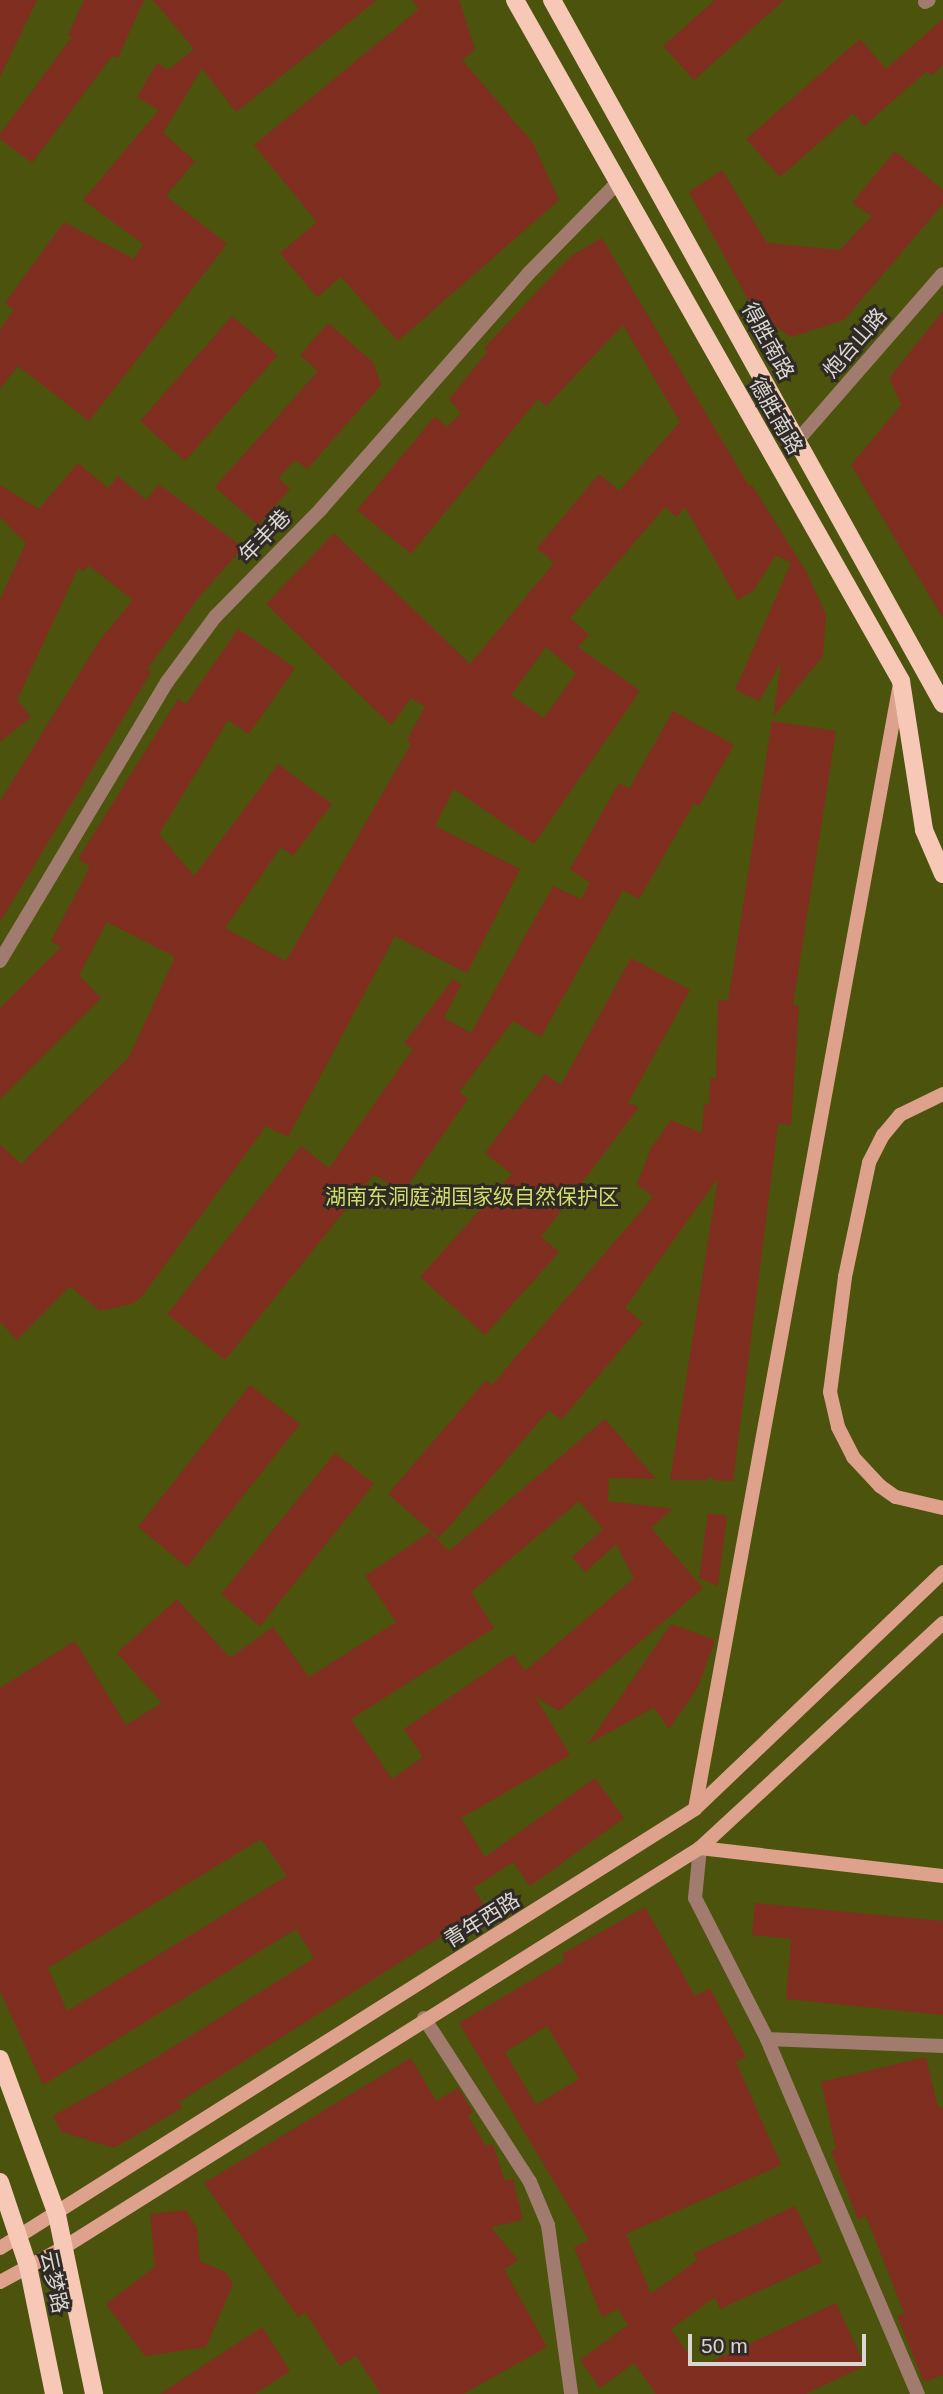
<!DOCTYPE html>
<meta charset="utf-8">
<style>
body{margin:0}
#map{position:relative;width:943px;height:2394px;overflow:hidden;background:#3a342e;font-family:Arial,"Noto Sans SC",sans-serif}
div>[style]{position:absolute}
.green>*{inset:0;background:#4c530d}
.building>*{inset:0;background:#802e1f}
.minor>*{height:14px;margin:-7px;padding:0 7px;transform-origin:7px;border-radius:7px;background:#a17b6d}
.tertiary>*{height:14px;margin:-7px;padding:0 7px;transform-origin:7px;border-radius:7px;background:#a17b6d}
.secondary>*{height:14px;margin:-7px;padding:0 7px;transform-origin:7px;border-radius:7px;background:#dea18c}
.primary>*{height:18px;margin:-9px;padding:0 9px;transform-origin:9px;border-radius:9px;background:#f8c8b7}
span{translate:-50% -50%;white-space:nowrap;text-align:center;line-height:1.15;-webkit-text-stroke:6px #2f2a25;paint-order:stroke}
.street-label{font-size:21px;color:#dad6d2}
.park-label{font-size:21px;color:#d0df67}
.scale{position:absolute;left:688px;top:2334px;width:178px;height:32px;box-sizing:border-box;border:4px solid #dad6d2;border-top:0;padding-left:9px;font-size:21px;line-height:24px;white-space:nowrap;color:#dad6d2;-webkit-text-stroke:5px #2f2a25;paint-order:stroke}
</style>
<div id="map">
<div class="green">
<div style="clip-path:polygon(0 0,943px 0,943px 2394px,0 2394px)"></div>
</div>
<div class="building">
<div style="clip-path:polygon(0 0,37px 0,0 77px)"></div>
<div style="clip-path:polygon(84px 0,144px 0,118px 58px,112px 56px,32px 163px,0 139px,0 134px,72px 37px,68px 35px)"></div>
<div style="clip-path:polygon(153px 0,377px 0,236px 112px,202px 68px,163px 133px,195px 161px,166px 196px,227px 244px,89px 421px,18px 366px,0 389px,0 329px,14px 310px,5px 303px,64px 222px,134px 259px,143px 244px,83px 200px,159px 110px,137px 97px,157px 63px,168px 70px,194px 49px)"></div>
<div style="clip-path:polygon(412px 0,459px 0,475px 49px,462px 60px,533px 143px,559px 200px,398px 341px,341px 277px,317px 297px,280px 253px,317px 222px,254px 145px,419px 9px)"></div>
<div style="clip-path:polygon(715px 0,784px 0,694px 80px,663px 46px)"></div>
<div style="clip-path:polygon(943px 19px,943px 65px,931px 76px,927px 71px,864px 126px,853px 113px,780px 177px,746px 139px,860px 39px,886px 69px)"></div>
<div style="clip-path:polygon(895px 151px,943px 190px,943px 204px,844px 320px,791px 337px,755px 312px,689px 192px,722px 170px,767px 243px,840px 250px,872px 216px,852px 203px)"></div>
<div style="clip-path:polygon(evenodd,602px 238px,749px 486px,752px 485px,807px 573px,826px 615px,823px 656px,773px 717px,781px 662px,759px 701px,735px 690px,791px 563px,776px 555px,753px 591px,738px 600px,685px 507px,676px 517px,665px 507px,570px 618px,589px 635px,578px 647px,640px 691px,534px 844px,454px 789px,435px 826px,520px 869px,467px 973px,395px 936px,288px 1137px,266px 1126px,143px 1295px,134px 1303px,100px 1311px,70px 1286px,17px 1340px,0 1322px,0 1144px,21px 1164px,129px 1057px,175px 957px,107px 922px,79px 975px,101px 998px,0 1099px,0 1008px,61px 947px,51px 941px,90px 867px,78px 859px,178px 699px,186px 704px,238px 629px,295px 668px,249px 734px,228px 720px,159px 834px,194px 876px,278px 764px,332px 804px,293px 856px,281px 847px,225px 928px,286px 961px,411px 744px,407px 740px,425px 707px,411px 698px,391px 725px,266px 604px,334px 533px,470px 664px,554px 563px,537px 548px,599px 474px,619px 491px,680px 422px,623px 325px,546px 406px,538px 399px,411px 554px,357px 510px,435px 416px,447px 427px,461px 413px,449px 399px,488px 351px,484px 348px,571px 256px,602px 238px,546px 647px,576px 673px,544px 718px,511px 695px,546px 647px)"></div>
<div style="clip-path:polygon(943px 311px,943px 618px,851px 465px,901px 405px,889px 378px)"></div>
<div style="clip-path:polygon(232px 316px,278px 355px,185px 461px,140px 421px)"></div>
<div style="clip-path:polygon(328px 323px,373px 362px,381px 385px,307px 469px,295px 460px,278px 478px,290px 489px,258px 525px,215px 487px,318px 371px,300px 355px)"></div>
<div style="clip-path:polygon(78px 463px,108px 488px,118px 476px,146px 500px,159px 484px,240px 545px,239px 552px,199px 597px,147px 669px,151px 672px,0 922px,0 801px,100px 640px,133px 600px,88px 565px,84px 571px,78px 568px,17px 700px,31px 717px,0 742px,0 599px,26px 543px,0 517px,0 485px,39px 509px)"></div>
<div style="clip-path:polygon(673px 711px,734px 745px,699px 806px,694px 803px,639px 899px,623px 890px,541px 1037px,513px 1021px,459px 1092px,468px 1099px,402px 1193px,374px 1174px,225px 1360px,167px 1314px,301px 1146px,329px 1168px,413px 1049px,404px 1043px,453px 979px,461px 985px,444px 1018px,471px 1033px,553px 886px,581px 899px,590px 883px,570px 869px,619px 783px,629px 789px)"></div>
<div style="clip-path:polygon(772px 721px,836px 731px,793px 1005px,799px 1006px,791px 1125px,778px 1124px,733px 1481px,712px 1480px,713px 1475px,706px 1480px,670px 1480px,718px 1178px,625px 1308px,643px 1323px,561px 1420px,549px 1410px,439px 1538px,388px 1494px,486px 1380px,492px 1385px,653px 1197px,637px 1184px,651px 1148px,671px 1120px,702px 1133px,704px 1104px,709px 1104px,710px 1078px,716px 1079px,718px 1000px,728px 1001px)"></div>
<div style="clip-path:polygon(631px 958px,690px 990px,628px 1103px,639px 1107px,541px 1237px,559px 1252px,485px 1335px,420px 1277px,512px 1174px,485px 1153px,545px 1074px,561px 1085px)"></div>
<div style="clip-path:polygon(250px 1385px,300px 1424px,187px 1567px,138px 1527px)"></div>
<div style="clip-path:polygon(evenodd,605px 1419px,656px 1479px,609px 1478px,608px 1501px,673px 1509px,651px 1528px,703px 1588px,559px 1711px,535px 1696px,570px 1755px,461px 1818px,485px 1857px,595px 1778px,624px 1818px,530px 1886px,513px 1862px,473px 1888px,486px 1908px,179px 2102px,182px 2108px,114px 2148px,62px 2132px,53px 2116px,154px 2059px,314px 1958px,296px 1929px,43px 2085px,0 1991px,0 1688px,75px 1641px,126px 1725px,162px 1703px,117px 1653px,177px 1599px,230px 1658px,273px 1627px,309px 1677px,396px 1622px,365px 1576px,430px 1532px,449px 1551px,605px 1419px,579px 1501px,603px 1529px,572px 1557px,585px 1572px,616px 1544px,634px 1578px,525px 1671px,513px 1654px,404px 1729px,423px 1757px,392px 1779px,351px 1719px,494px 1628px,471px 1592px,579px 1501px,605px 1419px,261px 1839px,287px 1876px,67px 2011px,48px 1968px,261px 1839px)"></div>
<div style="clip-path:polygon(335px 1453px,374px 1484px,260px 1626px,221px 1594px)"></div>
<div style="clip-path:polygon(708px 1513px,727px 1516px,718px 1586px,699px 1578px)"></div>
<div style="clip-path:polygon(671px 1624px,715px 1640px,698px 1687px,669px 1729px,654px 1707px,587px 1745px)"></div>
<div style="clip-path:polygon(755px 1903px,943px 1921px,943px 2015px,786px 1999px,791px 1939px,752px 1935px)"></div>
<div style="clip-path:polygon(evenodd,645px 1907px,695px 1996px,710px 1988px,746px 2057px,736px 2062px,781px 2165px,626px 2234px,651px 2294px,697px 2260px,694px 2253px,795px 2206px,822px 2262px,720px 2309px,715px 2297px,671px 2329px,698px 2368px,836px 2303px,865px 2366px,805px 2394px,656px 2394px,634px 2363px,600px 2388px,580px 2360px,628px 2325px,618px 2309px,602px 2317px,574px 2247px,589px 2240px,459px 2023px,565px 1960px,562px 1954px,645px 1907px,547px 2026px,579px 2079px,536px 2105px,505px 2052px,547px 2026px)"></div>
<div style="clip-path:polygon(926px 2057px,938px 2108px,943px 2107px,943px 2375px,924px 2382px,897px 2316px,904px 2313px,866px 2216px,858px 2220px,831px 2151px,836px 2149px,821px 2082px)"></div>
<div style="clip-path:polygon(411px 2058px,436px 2101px,458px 2088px,473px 2112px,468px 2116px,486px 2146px,493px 2144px,505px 2181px,513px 2179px,523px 2220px,491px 2227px,518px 2260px,504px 2269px,547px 2347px,463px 2394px,381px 2394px,356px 2356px,340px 2366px,305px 2312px,298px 2317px,204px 2183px)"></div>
<div style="clip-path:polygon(186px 2210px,197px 2228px,200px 2261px,226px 2272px,233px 2284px,206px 2347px,145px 2356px,106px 2304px,155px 2267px,150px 2214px)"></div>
<div style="clip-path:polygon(262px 2327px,290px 2371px,255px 2394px,160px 2394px)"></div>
</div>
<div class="minor">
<div style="left:925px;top:2px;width:4px;rotate:-27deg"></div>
<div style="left:0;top:961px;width:325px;rotate:-59.1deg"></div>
<div style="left:167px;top:682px;width:81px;rotate:-53.6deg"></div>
<div style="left:215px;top:617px;width:151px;rotate:-45.5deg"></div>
<div style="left:321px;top:509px;width:313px;rotate:-48.6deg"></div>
<div style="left:528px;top:274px;width:127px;rotate:-45.6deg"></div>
<div style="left:700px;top:1848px;width:50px;rotate:95.7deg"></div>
<div style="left:695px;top:1898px;width:158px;rotate:62.9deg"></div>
<div style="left:767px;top:2039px;width:386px;rotate:67deg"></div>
<div style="left:424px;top:2018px;width:195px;rotate:57.1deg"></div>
<div style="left:530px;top:2182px;width:47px;rotate:67.3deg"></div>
<div style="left:548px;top:2225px;width:171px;rotate:82.2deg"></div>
<div style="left:767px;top:2039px;width:176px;rotate:2.3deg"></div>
</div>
<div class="tertiary">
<div style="left:798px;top:440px;width:220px;rotate:-48.9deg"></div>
</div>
<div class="secondary">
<div style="left:943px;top:1094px;width:48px;rotate:154deg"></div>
<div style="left:900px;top:1115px;width:26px;rotate:130deg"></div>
<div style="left:883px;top:1135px;width:31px;rotate:117deg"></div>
<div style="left:869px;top:1163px;width:116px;rotate:101.9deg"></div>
<div style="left:845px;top:1277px;width:116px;rotate:97.4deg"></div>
<div style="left:830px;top:1392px;width:36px;rotate:77deg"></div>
<div style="left:838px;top:1427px;width:34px;rotate:63deg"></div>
<div style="left:853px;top:1457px;width:40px;rotate:47deg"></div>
<div style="left:880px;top:1486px;width:19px;rotate:35deg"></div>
<div style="left:896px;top:1497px;width:48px;rotate:13.2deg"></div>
<div style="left:695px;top:1809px;width:1138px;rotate:-79.68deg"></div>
<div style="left:700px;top:1848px;width:245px;rotate:6.6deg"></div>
<div style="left:0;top:2248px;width:822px;rotate:-32.28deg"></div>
<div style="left:695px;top:1809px;width:343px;rotate:-43.7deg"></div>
<div style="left:0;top:2282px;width:72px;rotate:-28.4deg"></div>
<div style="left:63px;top:2248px;width:752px;rotate:-32.13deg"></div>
<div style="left:700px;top:1848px;width:331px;rotate:-42.8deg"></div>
</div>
<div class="primary">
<div style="left:515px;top:0;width:783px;rotate:60.45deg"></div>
<div style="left:901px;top:681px;width:151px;rotate:81.2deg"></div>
<div style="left:924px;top:830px;width:48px;rotate:66.6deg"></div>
<div style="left:552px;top:0;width:805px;rotate:60.95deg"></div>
<div style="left:0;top:2059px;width:166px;rotate:69.9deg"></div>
<div style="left:57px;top:2215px;width:183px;rotate:78.3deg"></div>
<div style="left:0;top:2182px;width:89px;rotate:71.6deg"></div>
<div style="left:28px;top:2266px;width:131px;rotate:78.5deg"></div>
</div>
<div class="street-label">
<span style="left:768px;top:341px;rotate:61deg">得胜南路</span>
<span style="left:855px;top:343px;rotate:-49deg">炮台山路</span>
<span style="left:776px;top:416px;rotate:60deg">德胜南路</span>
<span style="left:265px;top:536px;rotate:-46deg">年丰巷</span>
<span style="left:482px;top:1920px;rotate:-32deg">青年西路</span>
<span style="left:54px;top:2282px;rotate:78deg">云梦路</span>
</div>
<div class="park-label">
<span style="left:472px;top:1197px">湖南东洞庭湖国家级自然保护区</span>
</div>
<div class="scale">50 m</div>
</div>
